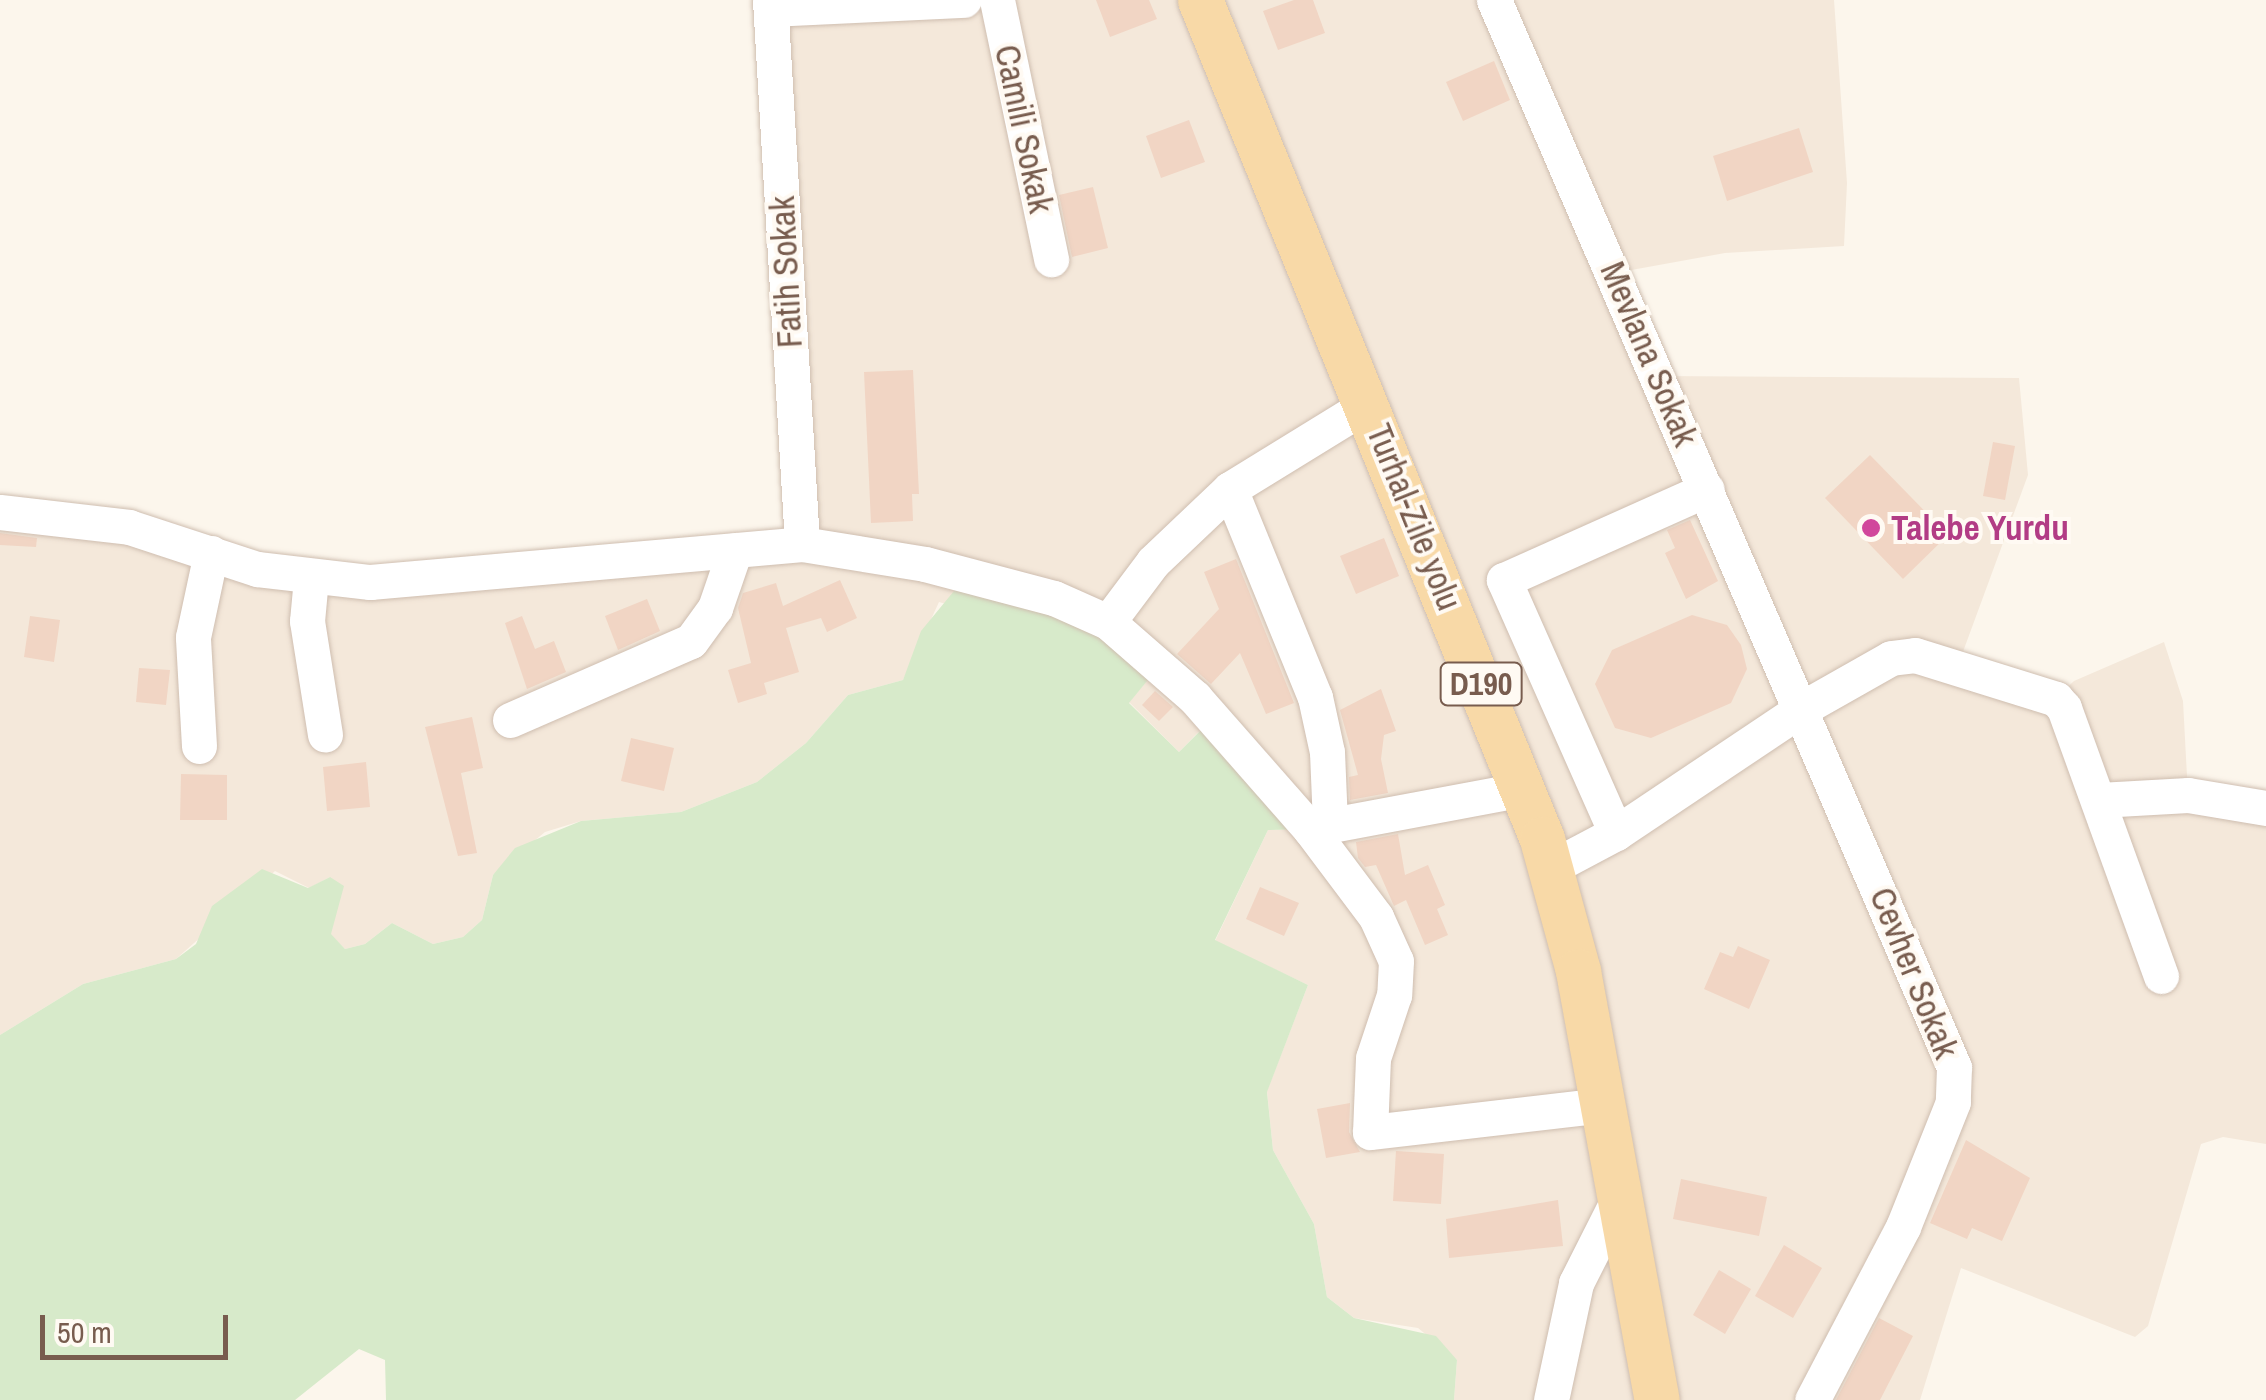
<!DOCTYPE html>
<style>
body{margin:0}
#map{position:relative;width:2266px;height:1400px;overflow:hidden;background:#fcf6ec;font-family:"Archivo Narrow",sans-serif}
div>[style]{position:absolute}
.residential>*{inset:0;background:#f4e8da}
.green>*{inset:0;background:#d7eaca}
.building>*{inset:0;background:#f1d5c4}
.roads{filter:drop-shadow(0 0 2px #cfbeb0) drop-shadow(0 0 2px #cfbeb0)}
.minor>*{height:35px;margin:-17.5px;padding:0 17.5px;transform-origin:17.5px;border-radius:17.5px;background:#fff}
.major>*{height:45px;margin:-22.5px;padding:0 22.5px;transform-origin:22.5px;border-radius:22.5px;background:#f8d9a7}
.dots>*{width:28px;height:28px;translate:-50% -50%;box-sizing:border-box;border:5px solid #fffaf3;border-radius:50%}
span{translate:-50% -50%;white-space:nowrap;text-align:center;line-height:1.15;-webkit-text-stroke:8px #fffaf3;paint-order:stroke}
.shield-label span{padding:2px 8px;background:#fffaf3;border:2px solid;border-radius:8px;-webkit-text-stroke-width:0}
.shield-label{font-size:32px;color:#785c4e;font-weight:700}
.street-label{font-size:35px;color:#785c4e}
.hotel-label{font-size:35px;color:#b23c85;font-weight:700}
.left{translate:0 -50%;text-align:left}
.scale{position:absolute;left:40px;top:1315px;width:188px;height:45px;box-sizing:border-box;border:5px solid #785c4e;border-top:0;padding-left:12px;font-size:30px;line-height:35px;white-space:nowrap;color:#785c4e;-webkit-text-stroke:8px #fffaf3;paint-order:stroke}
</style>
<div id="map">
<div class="residential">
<div style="clip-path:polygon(770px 0,1834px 0,1847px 183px,1844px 246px,1725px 253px,1615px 273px,1658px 376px,2019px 378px,2028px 475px,1957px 668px,2055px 699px,2074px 681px,2164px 642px,2183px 701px,2188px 795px,2266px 808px,2266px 1144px,2223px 1137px,2201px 1144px,2148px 1326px,2135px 1337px,1961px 1268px,1920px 1400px,1454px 1400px,1457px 1360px,1418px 1328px,1354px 1318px,1327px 1297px,1314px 1224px,1273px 1150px,1267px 1091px,1308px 985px,1215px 941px,1268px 830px,1308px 829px,1212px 718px,1179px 752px,1129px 702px,1161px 664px,939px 602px,903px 680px,848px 695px,806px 743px,757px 782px,681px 812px,581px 821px,545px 832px,493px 875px,482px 920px,463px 937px,433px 944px,392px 923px,365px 944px,345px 949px,331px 935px,330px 877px,309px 888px,275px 871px,176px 959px,83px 984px,0 1035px,0 512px,316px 579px,802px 544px)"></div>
</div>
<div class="green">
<div style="clip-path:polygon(968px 574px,1161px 664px,1129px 703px,1179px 752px,1213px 718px,1310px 829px,1268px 830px,1215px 940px,1308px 985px,1267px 1092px,1273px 1150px,1314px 1224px,1327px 1297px,1354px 1318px,1436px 1336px,1457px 1360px,1454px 1400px,386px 1400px,385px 1360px,359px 1349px,295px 1400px,0 1400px,0 1035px,83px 984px,176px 959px,196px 944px,212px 906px,262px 869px,308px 888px,330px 877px,344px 886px,331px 934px,345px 949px,365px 944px,392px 923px,433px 944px,463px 937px,482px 920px,493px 875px,515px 848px,581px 821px,681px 812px,757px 782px,806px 743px,848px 695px,903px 680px,921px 631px)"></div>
</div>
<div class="building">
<div style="clip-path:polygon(1096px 0,1149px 0,1157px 19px,1110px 37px)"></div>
<div style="clip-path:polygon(1294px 0,1313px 0,1325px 33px,1278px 50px,1263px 11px)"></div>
<div style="clip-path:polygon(1494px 61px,1510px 100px,1463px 121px,1446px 82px)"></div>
<div style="clip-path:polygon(1189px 120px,1205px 162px,1161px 178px,1146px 136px)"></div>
<div style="clip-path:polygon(1799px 128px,1813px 172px,1727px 201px,1713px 156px)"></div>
<div style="clip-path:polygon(1093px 187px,1108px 248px,1072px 257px,1059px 195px)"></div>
<div style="clip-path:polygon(913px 370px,919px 494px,912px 494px,913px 521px,871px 523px,864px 372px)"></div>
<div style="clip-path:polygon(1993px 442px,2015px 446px,2005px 500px,1983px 496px)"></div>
<div style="clip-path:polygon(1870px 455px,1948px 535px,1903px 579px,1825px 498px)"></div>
<div style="clip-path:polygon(1690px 520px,1718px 581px,1686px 599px,1665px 553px,1675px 548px,1667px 530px)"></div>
<div style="clip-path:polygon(0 533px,37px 538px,36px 547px,0 545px)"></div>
<div style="clip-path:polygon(1384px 538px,1399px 576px,1356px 594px,1340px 556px)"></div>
<div style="clip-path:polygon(1236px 559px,1294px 703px,1266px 714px,1240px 653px,1211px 684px,1177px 654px,1219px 609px,1204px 572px)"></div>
<div style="clip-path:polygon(840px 580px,857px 618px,827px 632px,821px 618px,786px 628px,799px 672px,764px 683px,767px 694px,738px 703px,728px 670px,751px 663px,738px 608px,743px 593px,776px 583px,783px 606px)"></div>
<div style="clip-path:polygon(647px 599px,660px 631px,618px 650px,605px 616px)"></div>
<div style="clip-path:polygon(1692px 615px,1727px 625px,1741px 645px,1747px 669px,1731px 703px,1651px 738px,1615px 728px,1595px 684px,1612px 650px)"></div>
<div style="clip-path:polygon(30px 616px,60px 620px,54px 662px,24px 657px)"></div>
<div style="clip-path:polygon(522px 616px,535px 649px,554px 641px,566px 672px,527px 689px,505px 623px)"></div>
<div style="clip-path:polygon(139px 668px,170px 670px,166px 705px,136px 702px)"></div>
<div style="clip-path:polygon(1381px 689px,1396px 731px,1384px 735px,1381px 759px,1388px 793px,1350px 800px,1349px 777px,1358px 775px,1340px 710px)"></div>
<div style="clip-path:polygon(1155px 691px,1173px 707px,1159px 721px,1142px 705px)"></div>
<div style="clip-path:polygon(472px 717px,483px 768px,461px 773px,477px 853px,458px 856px,425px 727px)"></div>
<div style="clip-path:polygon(631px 738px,674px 748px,664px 791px,621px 781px)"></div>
<div style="clip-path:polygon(366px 762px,370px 807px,327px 811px,323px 767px)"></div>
<div style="clip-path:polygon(181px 774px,227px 775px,227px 820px,180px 820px)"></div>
<div style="clip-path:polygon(1398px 834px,1405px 875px,1428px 865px,1445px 905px,1437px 909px,1448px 935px,1425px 945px,1406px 900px,1394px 906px,1376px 865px,1365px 867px,1358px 858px,1356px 842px)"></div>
<div style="clip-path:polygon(1260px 887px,1299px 903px,1284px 936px,1246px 919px)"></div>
<div style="clip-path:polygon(1738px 946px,1770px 960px,1749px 1009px,1704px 989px,1720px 952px,1733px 957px)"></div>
<div style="clip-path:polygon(1350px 1103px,1349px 1132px,1360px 1152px,1326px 1158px,1317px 1109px)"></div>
<div style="clip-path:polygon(1966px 1140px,2030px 1178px,2002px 1241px,1972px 1228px,1967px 1239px,1930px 1223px)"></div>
<div style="clip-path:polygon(1396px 1151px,1444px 1154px,1441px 1204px,1393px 1201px)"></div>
<div style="clip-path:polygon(1681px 1179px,1767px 1197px,1759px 1236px,1673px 1219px)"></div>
<div style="clip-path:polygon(1558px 1200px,1563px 1246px,1449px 1258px,1446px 1219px)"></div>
<div style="clip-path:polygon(1784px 1245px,1822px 1268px,1793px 1318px,1755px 1296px)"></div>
<div style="clip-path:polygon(1719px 1270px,1751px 1289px,1725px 1334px,1693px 1315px)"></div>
<div style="clip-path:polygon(1879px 1318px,1913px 1336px,1880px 1400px,1836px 1400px)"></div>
</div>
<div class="roads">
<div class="minor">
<div style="left:770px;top:0;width:545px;rotate:86.63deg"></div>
<div style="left:997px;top:0;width:265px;rotate:78.2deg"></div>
<div style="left:1494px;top:0;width:1162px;rotate:66.68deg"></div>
<div style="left:1954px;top:1067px;width:35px;rotate:92deg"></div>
<div style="left:1953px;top:1102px;width:135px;rotate:111.8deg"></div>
<div style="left:1903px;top:1227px;width:195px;rotate:117.7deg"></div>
<div style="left:771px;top:9px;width:193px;rotate:-2.7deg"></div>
<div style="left:1230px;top:489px;width:225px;rotate:67.8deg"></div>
<div style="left:1315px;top:697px;width:56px;rotate:77.7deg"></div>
<div style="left:1327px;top:752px;width:73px;rotate:87.6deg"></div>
<div style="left:0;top:512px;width:130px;rotate:6.6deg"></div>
<div style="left:129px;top:527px;width:135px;rotate:18.2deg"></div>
<div style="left:257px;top:569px;width:114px;rotate:6.6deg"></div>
<div style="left:370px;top:582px;width:434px;rotate:-5deg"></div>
<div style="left:802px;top:544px;width:125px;rotate:9.2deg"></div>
<div style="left:925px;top:564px;width:133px;rotate:14.8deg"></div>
<div style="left:1054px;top:598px;width:59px;rotate:24deg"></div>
<div style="left:1108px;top:622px;width:116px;rotate:41.1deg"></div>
<div style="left:1195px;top:698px;width:174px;rotate:48.7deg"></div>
<div style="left:1310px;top:829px;width:217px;rotate:-10.6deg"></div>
<div style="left:311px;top:578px;width:43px;rotate:95.3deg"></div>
<div style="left:307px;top:621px;width:115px;rotate:81deg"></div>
<div style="left:1108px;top:622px;width:75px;rotate:-53.1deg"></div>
<div style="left:1153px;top:562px;width:106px;rotate:-43.5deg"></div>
<div style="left:1230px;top:489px;width:162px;rotate:-31.6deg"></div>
<div style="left:510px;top:720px;width:197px;rotate:-23.6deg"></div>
<div style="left:691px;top:641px;width:41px;rotate:-54deg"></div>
<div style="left:715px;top:608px;width:61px;rotate:-71deg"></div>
<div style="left:199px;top:746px;width:109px;rotate:-93.2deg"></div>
<div style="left:193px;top:637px;width:86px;rotate:-77.9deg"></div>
<div style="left:2099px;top:800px;width:89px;rotate:-3.2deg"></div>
<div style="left:2188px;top:795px;width:79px;rotate:9.5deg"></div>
<div style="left:1310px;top:829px;width:110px;rotate:53.1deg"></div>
<div style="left:1376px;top:917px;width:48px;rotate:65.6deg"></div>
<div style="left:1396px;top:961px;width:34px;rotate:93deg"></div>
<div style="left:1394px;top:995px;width:66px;rotate:108.4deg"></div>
<div style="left:1373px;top:1058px;width:74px;rotate:92.3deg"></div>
<div style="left:1370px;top:1132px;width:237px;rotate:-6.6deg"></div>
<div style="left:1616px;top:833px;width:277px;rotate:-113.9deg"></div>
<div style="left:1504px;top:580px;width:222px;rotate:-24.1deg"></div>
<div style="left:1550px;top:868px;width:75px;rotate:-27.9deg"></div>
<div style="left:1616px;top:833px;width:223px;rotate:-33.8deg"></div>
<div style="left:1801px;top:709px;width:103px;rotate:-29.5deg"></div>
<div style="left:1891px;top:658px;width:24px;rotate:-7deg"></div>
<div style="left:1915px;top:655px;width:148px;rotate:17.3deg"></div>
<div style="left:2056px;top:699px;width:12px;rotate:48deg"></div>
<div style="left:2064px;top:708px;width:285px;rotate:70.1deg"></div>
<div style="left:1551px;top:1400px;width:120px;rotate:-77.9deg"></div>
<div style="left:1576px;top:1283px;width:100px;rotate:-63.2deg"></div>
</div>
<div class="major">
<div style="left:1200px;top:0;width:906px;rotate:67.82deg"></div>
<div style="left:1542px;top:839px;width:137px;rotate:74.7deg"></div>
<div style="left:1578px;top:971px;width:436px;rotate:79.6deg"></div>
</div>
</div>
<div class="dots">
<div style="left:1871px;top:528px;background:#d1479c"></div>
</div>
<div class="shield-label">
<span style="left:1481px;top:684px">D190</span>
</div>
<div class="street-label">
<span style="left:1024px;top:129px;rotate:78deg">Camili Sokak</span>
<span style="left:786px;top:272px;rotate:-93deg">Fatih Sokak</span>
<span style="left:1649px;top:354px;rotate:67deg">Mevlana Sokak</span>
<span style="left:1414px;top:517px;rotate:68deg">Turhal-Zile yolu</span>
<span style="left:1914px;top:973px;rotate:68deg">Cevher Sokak</span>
</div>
<div class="hotel-label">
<span class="left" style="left:1891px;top:528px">Talebe Yurdu</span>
</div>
<div class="scale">50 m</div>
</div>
